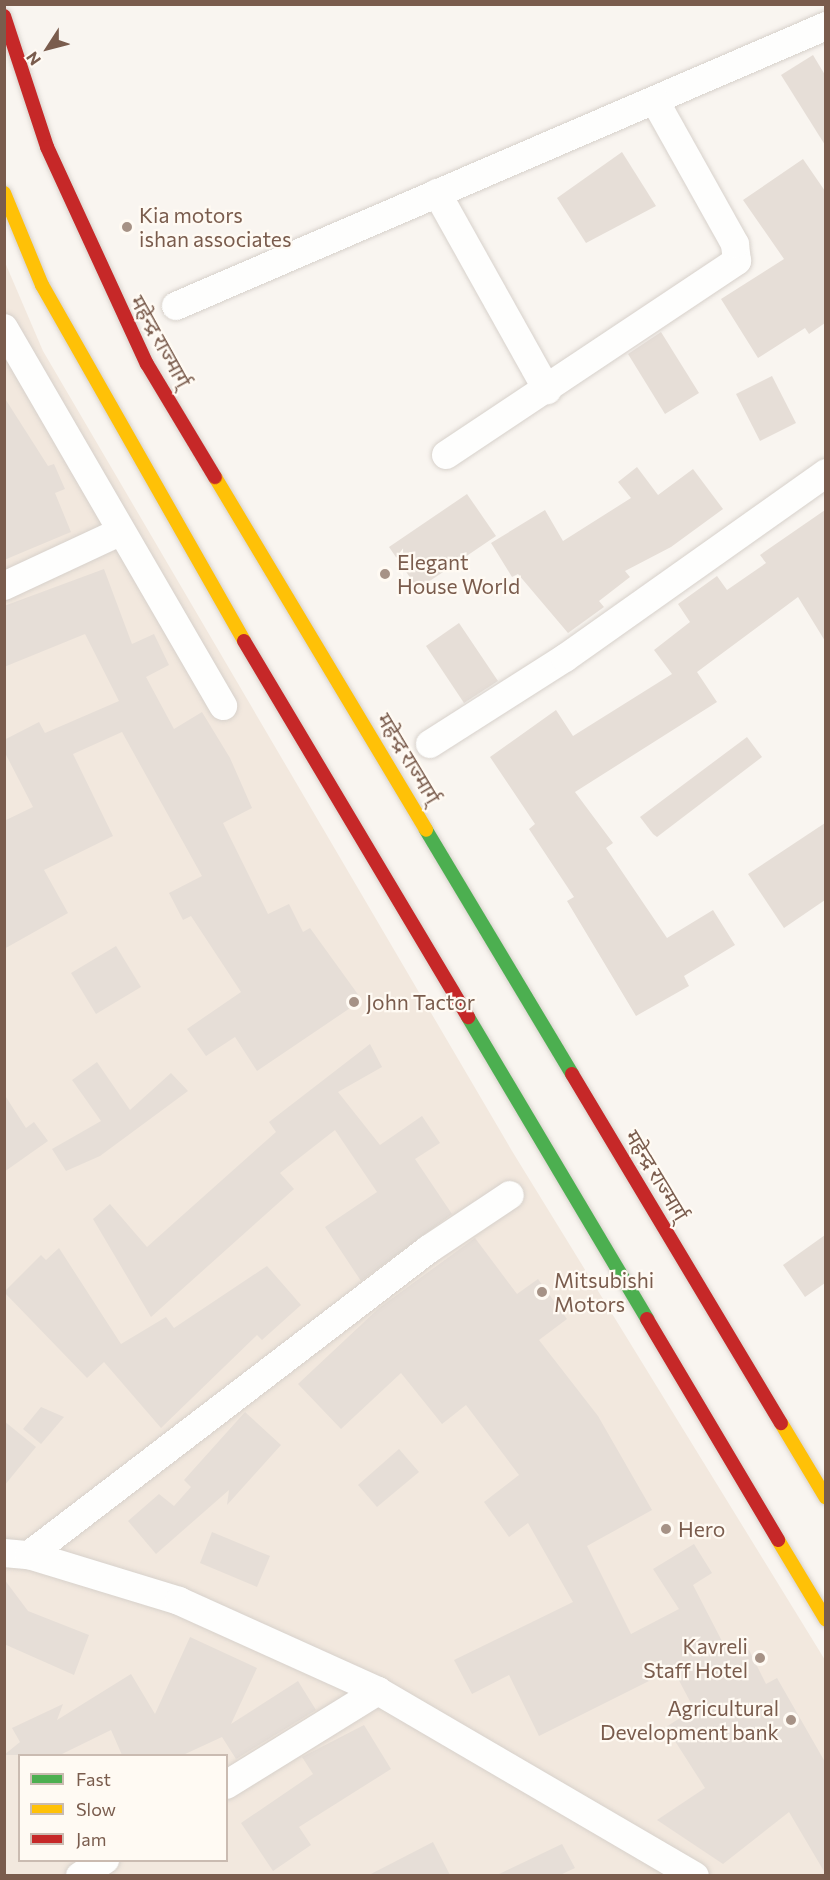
<!DOCTYPE html>
<meta charset="utf-8">
<style>
body{margin:0}
#map{position:relative;width:830px;height:1880px;overflow:hidden;background:#f9f5f0;font-family:Commissioner,"Noto Sans Devanagari",sans-serif}
div>[style]{position:absolute}
.residential>*{inset:0;background:#f2e8de}
.building>*{inset:0;background:#e6ded7}
.roads{filter:drop-shadow(0 0 2px #d7d1cb) drop-shadow(0 0 2px #d7d1cb)}
.street>*{height:28px;margin:-14px;padding:0 14px;transform-origin:14px;border-radius:14px;background:#fefefd}
.fast>*{height:14px;margin:-7px;padding:0 7px;transform-origin:7px;border-radius:7px;background:#4caf50}
.slow>*{height:14px;margin:-7px;padding:0 7px;transform-origin:7px;border-radius:7px;background:#ffc107}
.jam>*{height:14px;margin:-7px;padding:0 7px;transform-origin:7px;border-radius:7px;background:#c62828}
.dots>*{width:16px;height:16px;translate:-50% -50%;box-sizing:border-box;border:3px solid #fffaf3;border-radius:50%}
span{translate:-50% -50%;white-space:nowrap;text-align:center;line-height:1.15;-webkit-text-stroke:4.5px #fffaf3;paint-order:stroke}
.poi-label{font-size:21px;color:#7a5c4d}
.left{translate:0 -50%;text-align:left}
.right{translate:-100% -50%;text-align:right}
.street-label{font-size:21px;color:#7a5c4d}
.frame{position:absolute;inset:0;border:6px solid #7a5c4d;pointer-events:none}
.legend{position:absolute;left:18px;top:1754px;width:210px;height:108px;box-sizing:border-box;background:#fffaf3;border:2px solid #cabbb1;margin:0;padding:8px 10px;list-style:none;font-size:18px;color:#7a5c4d}
.legend li{display:flex;align-items:center;gap:12px;height:30px}
.legend b{width:30px;border:2px solid #cabbb1}
.north{position:absolute;left:18px;top:18px;width:60px;height:60px;-webkit-text-stroke:4px #fffaf3;paint-order:stroke;rotate:234deg;font-size:16px;font-weight:700;line-height:24px;text-align:center;color:#7a5c4d}
.north::after{content:'';display:block;margin:auto;width:21px;height:27px;background:#7a5c4d;clip-path:polygon(50% 0,100% 100%,50% 72%,0 100%)}
</style>
<div id="map">
<div class="residential">
<div style="clip-path:polygon(evenodd,4px 260px,43px 351px,512px 1151px,825px 1660px,825px 1875px,5px 1875px,4px 260px,20px 1756px,226px 1756px,226px 1860px,20px 1860px,20px 1756px)"></div>
</div>
<div class="building">
<div style="clip-path:polygon(813px 55px,825px 75px,825px 145px,781px 75px)"></div>
<div style="clip-path:polygon(622px 152px,656px 206px,586px 243px,557px 198px)"></div>
<div style="clip-path:polygon(803px 159px,825px 191px,825px 323px,809px 334px,805px 328px,758px 358px,721px 299px,784px 259px,743px 200px)"></div>
<div style="clip-path:polygon(661px 332px,699px 393px,665px 414px,628px 354px)"></div>
<div style="clip-path:polygon(772px 376px,796px 423px,760px 441px,736px 394px)"></div>
<div style="clip-path:polygon(4px 397px,48px 466px,54px 464px,65px 489px,55px 493px,71px 532px,4px 560px)"></div>
<div style="clip-path:polygon(637px 467px,658px 495px,693px 469px,723px 509px,671px 547px,625px 571px,630px 577px,599px 601px,604px 607px,568px 633px,518px 574px,512px 577px,491px 543px,545px 510px,563px 541px,631px 498px,618px 482px)"></div>
<div style="clip-path:polygon(467px 494px,496px 536px,418px 589px,389px 547px)"></div>
<div style="clip-path:polygon(825px 510px,825px 641px,798px 597px,697px 672px,717px 702px,575px 792px,613px 843px,606px 848px,667px 938px,713px 910px,735px 945px,684px 976px,689px 986px,636px 1016px,567px 901px,574px 897px,529px 829px,535px 824px,490px 757px,556px 710px,573px 736px,672px 674px,654px 650px,690px 622px,678px 604px,717px 576px,727px 590px,766px 563px,760px 555px)"></div>
<div style="clip-path:polygon(104px 569px,132px 644px,154px 634px,169px 665px,146px 677px,174px 729px,202px 712px,230px 758px,252px 808px,223px 823px,268px 914px,289px 904px,303px 932px,310px 928px,362px 1000px,257px 1071px,235px 1037px,206px 1056px,187px 1029px,241px 992px,191px 916px,183px 920px,169px 893px,202px 876px,122px 732px,73px 754px,113px 836px,44px 870px,68px 913px,4px 949px,4px 821px,33px 807px,4px 751px,4px 740px,39px 722px,45px 733px,119px 701px,85px 634px,4px 667px,4px 606px)"></div>
<div style="clip-path:polygon(459px 623px,498px 681px,464px 703px,426px 646px)"></div>
<div style="clip-path:polygon(747px 737px,762px 757px,657px 837px,653px 834px,640px 817px)"></div>
<div style="clip-path:polygon(825px 823px,825px 900px,784px 928px,748px 874px)"></div>
<div style="clip-path:polygon(116px 946px,141px 987px,96px 1014px,71px 973px)"></div>
<div style="clip-path:polygon(370px 1044px,382px 1067px,338px 1092px,380px 1145px,422px 1116px,440px 1143px,415px 1159px,452px 1214px,361px 1281px,325px 1227px,377px 1192px,335px 1130px,280px 1173px,294px 1189px,151px 1317px,93px 1219px,110px 1204px,147px 1247px,276px 1132px,269px 1122px)"></div>
<div style="clip-path:polygon(97px 1062px,130px 1110px,171px 1073px,188px 1091px,100px 1156px,66px 1171px,52px 1149px,101px 1121px,72px 1080px)"></div>
<div style="clip-path:polygon(4px 1094px,26px 1128px,34px 1122px,48px 1141px,4px 1172px)"></div>
<div style="clip-path:polygon(825px 1235px,825px 1283px,805px 1297px,783px 1265px)"></div>
<div style="clip-path:polygon(475px 1238px,517px 1294px,538px 1279px,567px 1319px,539px 1340px,598px 1416px,652px 1510px,587px 1546px,631px 1634px,679px 1609px,653px 1569px,694px 1544px,712px 1573px,693px 1585px,725px 1647px,743px 1638px,766px 1684px,777px 1678px,825px 1762px,825px 1873px,789px 1812px,723px 1864px,657px 1820px,705px 1788px,666px 1727px,694px 1709px,673px 1669px,539px 1736px,509px 1675px,472px 1694px,454px 1660px,573px 1602px,528px 1523px,509px 1537px,484px 1502px,519px 1475px,466px 1405px,442px 1424px,401px 1373px,341px 1429px,298px 1384px,379px 1308px)"></div>
<div style="clip-path:polygon(59px 1248px,121px 1344px,166px 1317px,174px 1328px,267px 1266px,301px 1305px,262px 1340px,257px 1335px,161px 1428px,104px 1362px,87px 1378px,4px 1292px,41px 1255px,46px 1260px)"></div>
<div style="clip-path:polygon(41px 1407px,64px 1417px,41px 1444px,23px 1429px)"></div>
<div style="clip-path:polygon(245px 1412px,281px 1445px,227px 1505px,229px 1490px,156px 1554px,128px 1521px,159px 1494px,174px 1506px,191px 1487px,184px 1480px)"></div>
<div style="clip-path:polygon(4px 1421px,36px 1447px,4px 1486px)"></div>
<div style="clip-path:polygon(399px 1449px,419px 1472px,377px 1507px,358px 1485px)"></div>
<div style="clip-path:polygon(212px 1532px,270px 1556px,257px 1587px,200px 1563px)"></div>
<div style="clip-path:polygon(4px 1579px,28px 1611px,89px 1635px,74px 1675px,4px 1644px)"></div>
<div style="clip-path:polygon(190px 1637px,257px 1668px,231px 1724px,298px 1681px,316px 1710px,236px 1759px,222px 1737px,183px 1755px,122px 1755px,111px 1730px,60px 1755px,4px 1755px,20px 1742px,12px 1728px,63px 1704px,57px 1720px,131px 1674px,155px 1714px)"></div>
<div style="clip-path:polygon(364px 1725px,391px 1769px,299px 1827px,311px 1845px,273px 1871px,241px 1823px,313px 1774px,302px 1757px)"></div>
<div style="clip-path:polygon(433px 1842px,450px 1875px,369px 1875px)"></div>
<div style="clip-path:polygon(562px 1844px,575px 1868px,560px 1875px,497px 1875px)"></div>
</div>
<div class="roads">
<div class="street">
<div style="left:437px;top:193px;width:226px;rotate:60.8deg"></div>
<div style="left:176px;top:306px;width:708px;rotate:-23.3deg"></div>
<div style="left:4px;top:328px;width:437px;rotate:59.9deg"></div>
<div style="left:446px;top:455px;width:350px;rotate:-33.7deg"></div>
<div style="left:737px;top:261px;width:17px;rotate:-97deg"></div>
<div style="left:735px;top:244px;width:164px;rotate:-119.2deg"></div>
<div style="left:4px;top:586px;width:128px;rotate:-25deg"></div>
<div style="left:430px;top:744px;width:160px;rotate:-32.5deg"></div>
<div style="left:565px;top:658px;width:320px;rotate:-35.3deg"></div>
<div style="left:4px;top:1553px;width:25px;rotate:5deg"></div>
<div style="left:29px;top:1555px;width:157px;rotate:17deg"></div>
<div style="left:179px;top:1601px;width:218px;rotate:24.3deg"></div>
<div style="left:378px;top:1691px;width:367px;rotate:30.3deg"></div>
<div style="left:29px;top:1555px;width:504px;rotate:-37.42deg"></div>
<div style="left:429px;top:1249px;width:97px;rotate:-33.7deg"></div>
<div style="left:226px;top:1785px;width:179px;rotate:-31.7deg"></div>
<div style="left:80px;top:1876px;width:30px;rotate:-33deg"></div>
</div>
<div class="fast">
<div style="left:426px;top:830px;width:284px;rotate:59.1deg"></div>
<div style="left:468px;top:1017px;width:351px;rotate:59.3deg"></div>
</div>
<div class="slow">
<div style="left:4px;top:193px;width:100px;rotate:67.6deg"></div>
<div style="left:42px;top:285px;width:409px;rotate:60.4deg"></div>
<div style="left:215px;top:477px;width:411px;rotate:59.1deg"></div>
<div style="left:781px;top:1423px;width:87px;rotate:59deg"></div>
<div style="left:778px;top:1540px;width:93px;rotate:59deg"></div>
</div>
<div class="jam">
<div style="left:4px;top:16px;width:138px;rotate:71.8deg"></div>
<div style="left:47px;top:147px;width:239px;rotate:65.3deg"></div>
<div style="left:147px;top:364px;width:132px;rotate:59deg"></div>
<div style="left:244px;top:641px;width:438px;rotate:59.2deg"></div>
<div style="left:572px;top:1074px;width:407px;rotate:59.1deg"></div>
<div style="left:647px;top:1319px;width:257px;rotate:59.3deg"></div>
</div>
</div>
<div class="dots">
<div style="left:127px;top:227px;background:#a69286"></div>
<div style="left:385px;top:574px;background:#a69286"></div>
<div style="left:354px;top:1002px;background:#a69286"></div>
<div style="left:542px;top:1292px;background:#a69286"></div>
<div style="left:666px;top:1529px;background:#a69286"></div>
<div style="left:760px;top:1658px;background:#a69286"></div>
<div style="left:791px;top:1720px;background:#a69286"></div>
</div>
<div class="poi-label">
<span class="left" style="left:139px;top:227px">Kia motors<br>ishan associates</span>
<span class="left" style="left:397px;top:574px">Elegant<br>House World</span>
<span class="left" style="left:366px;top:1002px">John Tactor</span>
<span class="left" style="left:554px;top:1292px">Mitsubishi<br>Motors</span>
<span class="left" style="left:678px;top:1529px">Hero</span>
<span class="right" style="left:748px;top:1658px">Kavreli<br>Staff Hotel</span>
<span class="right" style="left:779px;top:1720px">Agricultural<br>Development bank</span>
</div>
<div class="street-label">
<span style="left:161px;top:341px;rotate:61deg">महेन्द्र राज्मार्ग्</span>
<span style="left:409px;top:758px;rotate:59deg">महेन्द्र राज्मार्ग्</span>
<span style="left:657px;top:1175px;rotate:59deg">महेन्द्र राज्मार्ग्</span>
</div>
<div class="frame"></div>
<ul class="legend">
<li><b style="height:8px;background:#4caf50"></b>Fast</li>
<li><b style="height:8px;background:#ffc107"></b>Slow</li>
<li><b style="height:8px;background:#c62828"></b>Jam</li>
</ul>
<div class="north">N</div>
</div>
